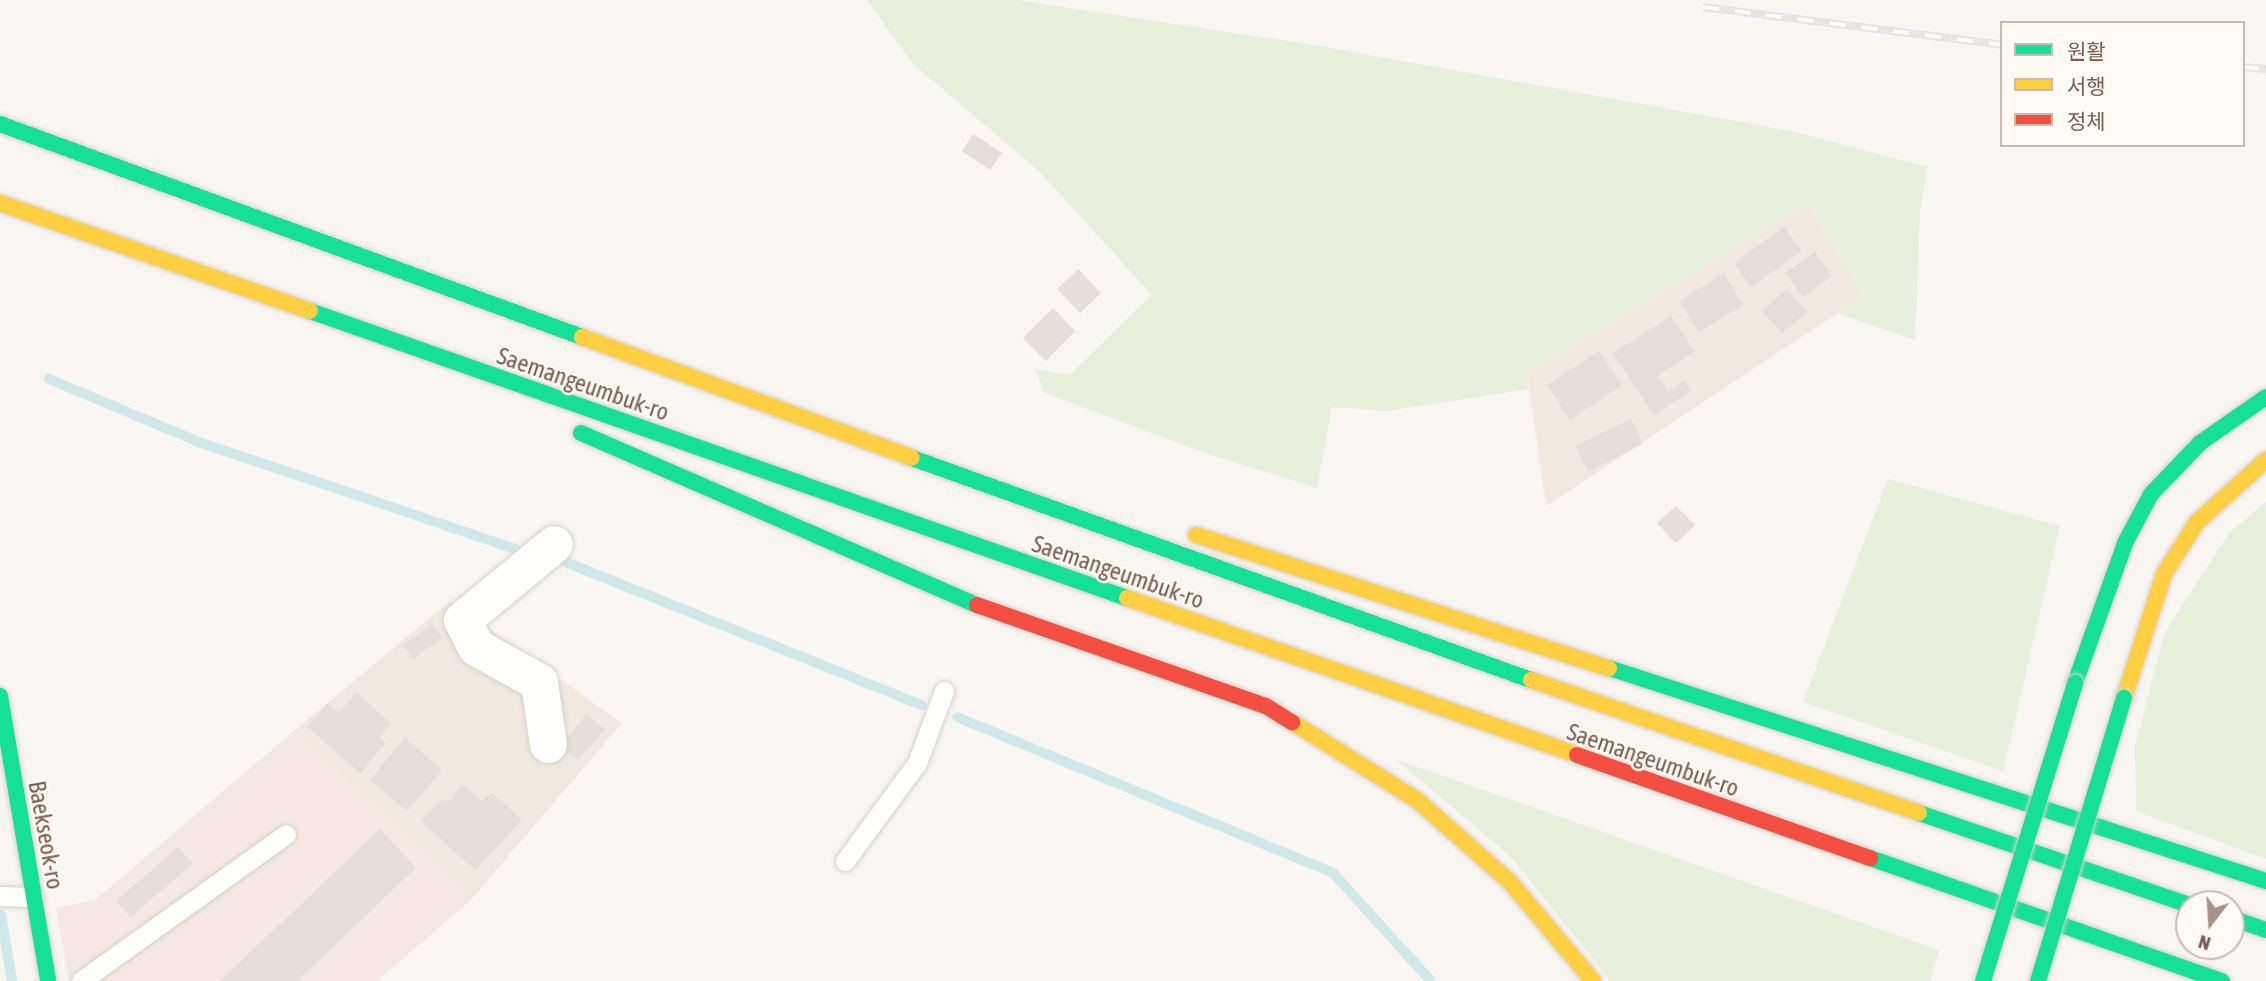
<!DOCTYPE html>
<meta charset="utf-8">
<style>
body{margin:0}
#map{position:relative;width:2266px;height:981px;overflow:hidden;background:#f9f5f0;font-family:"Asap Condensed","Noto Sans KR",sans-serif}
div>[style]{position:absolute}
.residential>*{inset:0;background:#f2e8de}
.commercial>*{inset:0;background:#f6e8e1}
.green>*{inset:0;background:#e7f0db}
.stream>*{height:10px;margin:-5px;padding:0 5px;transform-origin:5px;border-radius:5px;background:#d0e8ea}
.building>*{inset:0;background:#e6ded7}
.roads{filter:drop-shadow(0 0 2px #d7d1cb) drop-shadow(0 0 2px #d7d1cb)}
.lane>*{height:19px;margin:-9.5px;padding:0 9.5px;transform-origin:9.5px;border-radius:9.5px;background:#fefefd}
.street>*{height:37px;margin:-18.5px;padding:0 18.5px;transform-origin:18.5px;border-radius:18.5px;background:#fefefd}
.fast>*{height:16px;margin:-8px;padding:0 8px;transform-origin:8px;border-radius:8px;background:#16e098}
.slow>*{height:16px;margin:-8px;padding:0 8px;transform-origin:8px;border-radius:8px;background:#ffcf43}
.jam>*{height:16px;margin:-8px;padding:0 8px;transform-origin:8px;border-radius:8px;background:#f24e42}
.rail>*{height:8px;margin-top:-4px;transform-origin:0;background:repeating-linear-gradient(90deg,#fffaf3 0 16px,#e6e3e7 0 32px);box-sizing:border-box;border-block:2px solid #e6e3e7}
.bridges{filter:drop-shadow(0 0 2px #dad1cc) drop-shadow(0 0 2px #dad1cc)}
.fast-bridge>*{height:16px;margin:-8px;padding:0 8px;transform-origin:8px;border-radius:8px;background:#16e098}
span{translate:-50% -50%;white-space:nowrap;text-align:center;line-height:1.15;-webkit-text-stroke:5px #fffaf3;paint-order:stroke}
.street-label{font-size:24px;color:#7a5c4d}
.legend{position:absolute;left:2000px;top:21px;width:245px;height:126px;box-sizing:border-box;background:#fffaf3;border:2px solid #cabbb1;margin:0;padding:9px 12px;list-style:none;font-size:21px;color:#7a5c4d}
.legend li{display:flex;align-items:center;gap:14px;height:35px}
.legend b{width:35px;border:2px solid #cabbb1}
.north{position:absolute;left:2175px;top:890px;width:70px;height:70px;box-sizing:border-box;background:#fffaf3;border:2px solid #cabbb1;border-radius:50%;rotate:197deg;font-size:19px;font-weight:700;line-height:28px;text-align:center;color:#7a5c4d}
.north::after{content:'';display:block;margin:auto;width:24px;height:32px;background:#a69286;clip-path:polygon(50% 0,100% 100%,50% 72%,0 100%)}
</style>
<div id="map">
<div class="residential">
<div style="clip-path:polygon(1807px 203px,1864px 296px,1546px 506px,1527px 373px)"></div>
<div style="clip-path:polygon(450px 601px,622px 723px,469px 902px,294px 731px)"></div>
</div>
<div class="commercial">
<div style="clip-path:polygon(294px 731px,469px 902px,377px 981px,69px 981px,56px 908px,95px 900px)"></div>
</div>
<div class="green">
<div style="clip-path:polygon(867px 0,1017px 0,1314px 45px,1791px 131px,1928px 167px,1920px 212px,1915px 340px,1837px 313px,1863px 296px,1807px 203px,1527px 373px,1529px 389px,1387px 411px,1332px 407px,1317px 488px,1205px 453px,1045px 393px,1035px 369px,1069px 375px,1152px 295px,1039px 171px,913px 64px)"></div>
<div style="clip-path:polygon(1888px 479px,2060px 526px,2003px 771px,1803px 702px)"></div>
<div style="clip-path:polygon(2266px 502px,2266px 859px,2136px 811px,2135px 747px,2164px 634px,2229px 533px)"></div>
<div style="clip-path:polygon(1395px 759px,1939px 950px,1930px 981px,1611px 981px,1509px 855px)"></div>
</div>
<div class="stream">
<div style="left:49px;top:379px;width:163px;rotate:22.8deg"></div>
<div style="left:199px;top:442px;width:334px;rotate:18.7deg"></div>
<div style="left:563px;top:561px;width:387px;rotate:21.9deg"></div>
<div style="left:957px;top:717px;width:407px;rotate:22.5deg"></div>
<div style="left:1333px;top:873px;width:146px;rotate:47.8deg"></div>
<div style="left:1px;top:915px;width:67px;rotate:80.5deg"></div>
</div>
<div class="building">
<div style="clip-path:polygon(973px 134px,1002px 153px,990px 170px,962px 151px)"></div>
<div style="clip-path:polygon(1784px 227px,1802px 251px,1751px 287px,1734px 263px)"></div>
<div style="clip-path:polygon(1815px 252px,1832px 276px,1803px 297px,1785px 273px)"></div>
<div style="clip-path:polygon(1078px 269px,1101px 293px,1080px 313px,1057px 289px)"></div>
<div style="clip-path:polygon(1724px 273px,1743px 305px,1699px 332px,1679px 301px)"></div>
<div style="clip-path:polygon(1787px 289px,1807px 312px,1782px 333px,1762px 311px)"></div>
<div style="clip-path:polygon(1053px 308px,1075px 331px,1046px 361px,1023px 338px)"></div>
<div style="clip-path:polygon(1671px 316px,1695px 351px,1657px 376px,1668px 392px,1684px 381px,1691px 391px,1654px 415px,1613px 353px)"></div>
<div style="clip-path:polygon(1599px 351px,1622px 385px,1570px 420px,1547px 385px)"></div>
<div style="clip-path:polygon(1631px 419px,1643px 444px,1588px 472px,1575px 446px)"></div>
<div style="clip-path:polygon(1676px 506px,1695px 525px,1676px 543px,1657px 523px)"></div>
<div style="clip-path:polygon(432px 624px,442px 638px,413px 659px,403px 645px)"></div>
<div style="clip-path:polygon(357px 693px,391px 723px,380px 737px,386px 743px,360px 773px,307px 727px,328px 703px,339px 713px)"></div>
<div style="clip-path:polygon(586px 714px,605px 729px,579px 760px,561px 746px)"></div>
<div style="clip-path:polygon(405px 738px,442px 770px,407px 811px,370px 780px)"></div>
<div style="clip-path:polygon(461px 783px,482px 802px,491px 792px,522px 820px,475px 870px,421px 821px,440px 801px,452px 800px)"></div>
<div style="clip-path:polygon(380px 829px,416px 868px,297px 981px,220px 981px)"></div>
<div style="clip-path:polygon(178px 847px,193px 863px,131px 917px,116px 901px)"></div>
</div>
<div class="roads">
<div class="lane">
<div style="left:845px;top:861px;width:122px;rotate:-53.7deg"></div>
<div style="left:917px;top:763px;width:77px;rotate:-69.4deg"></div>
<div style="left:0;top:896px;width:34px;rotate:2deg"></div>
<div style="left:81px;top:981px;width:252px;rotate:-35.6deg"></div>
</div>
<div class="street">
<div style="left:548px;top:744px;width:63px;rotate:-98.3deg"></div>
<div style="left:539px;top:682px;width:72px;rotate:-150.9deg"></div>
<div style="left:476px;top:647px;width:30px;rotate:-117deg"></div>
<div style="left:462px;top:620px;width:119px;rotate:-39.6deg"></div>
</div>
<div class="fast">
<div style="left:0;top:124px;width:620px;rotate:20.1deg"></div>
<div style="left:310px;top:311px;width:866px;rotate:19.36deg"></div>
<div style="left:581px;top:433px;width:432px;rotate:23.5deg"></div>
<div style="left:912px;top:458px;width:658px;rotate:19.73deg"></div>
<div style="left:1609px;top:668px;width:691px;rotate:17.96deg"></div>
<div style="left:2075px;top:683px;width:149px;rotate:-70.3deg"></div>
<div style="left:2125px;top:543px;width:55px;rotate:-62deg"></div>
<div style="left:2151px;top:494px;width:71px;rotate:-46.1deg"></div>
<div style="left:2200px;top:443px;width:80px;rotate:-34.9deg"></div>
<div style="left:0;top:696px;width:289px;rotate:80.4deg"></div>
<div style="left:1919px;top:813px;width:285px;rotate:18.8deg"></div>
<div style="left:1870px;top:858px;width:373px;rotate:19.3deg"></div>
<div style="left:2231px;top:918px;width:37px;rotate:19deg"></div>
</div>
<div class="slow">
<div style="left:0;top:203px;width:328px;rotate:19.2deg"></div>
<div style="left:582px;top:337px;width:351px;rotate:20.1deg"></div>
<div style="left:1196px;top:535px;width:434px;rotate:17.9deg"></div>
<div style="left:1127px;top:598px;width:477px;rotate:19.2deg"></div>
<div style="left:1531px;top:680px;width:410px;rotate:18.9deg"></div>
<div style="left:2124px;top:698px;width:130px;rotate:-72.1deg"></div>
<div style="left:2164px;top:574px;width:62px;rotate:-57.6deg"></div>
<div style="left:2197px;top:522px;width:93px;rotate:-41.9deg"></div>
<div style="left:1292px;top:722px;width:147px;rotate:32deg"></div>
<div style="left:1417px;top:800px;width:124px;rotate:41.4deg"></div>
<div style="left:1510px;top:882px;width:129px;rotate:50deg"></div>
</div>
<div class="jam">
<div style="left:977px;top:605px;width:306px;rotate:19.3deg"></div>
<div style="left:1266px;top:706px;width:31px;rotate:32deg"></div>
<div style="left:1577px;top:755px;width:311px;rotate:19.4deg"></div>
</div>
</div>
<div class="rail">
<div style="left:1703px;top:7px;width:301px;rotate:7.2deg"></div>
<div style="left:2243px;top:67px;width:23px;rotate:5deg"></div>
</div>
<div class="bridges">
<div class="fast-bridge">
<div style="left:1983px;top:981px;width:312px;rotate:-72.8deg"></div>
<div style="left:2038px;top:981px;width:296px;rotate:-73.1deg"></div>
</div>
</div>
<div class="street-label">
<span style="left:583px;top:384px;rotate:19deg">Saemangeumbuk-ro</span>
<span style="left:1118px;top:572px;rotate:19deg">Saemangeumbuk-ro</span>
<span style="left:1653px;top:760px;rotate:19deg">Saemangeumbuk-ro</span>
<span style="left:46px;top:835px;rotate:80deg">Baekseok-ro</span>
</div>
<ul class="legend">
<li><b style="height:9px;background:#16e098"></b>원활</li>
<li><b style="height:9px;background:#ffcf43"></b>서행</li>
<li><b style="height:9px;background:#f24e42"></b>정체</li>
</ul>
<div class="north">N</div>
</div>
